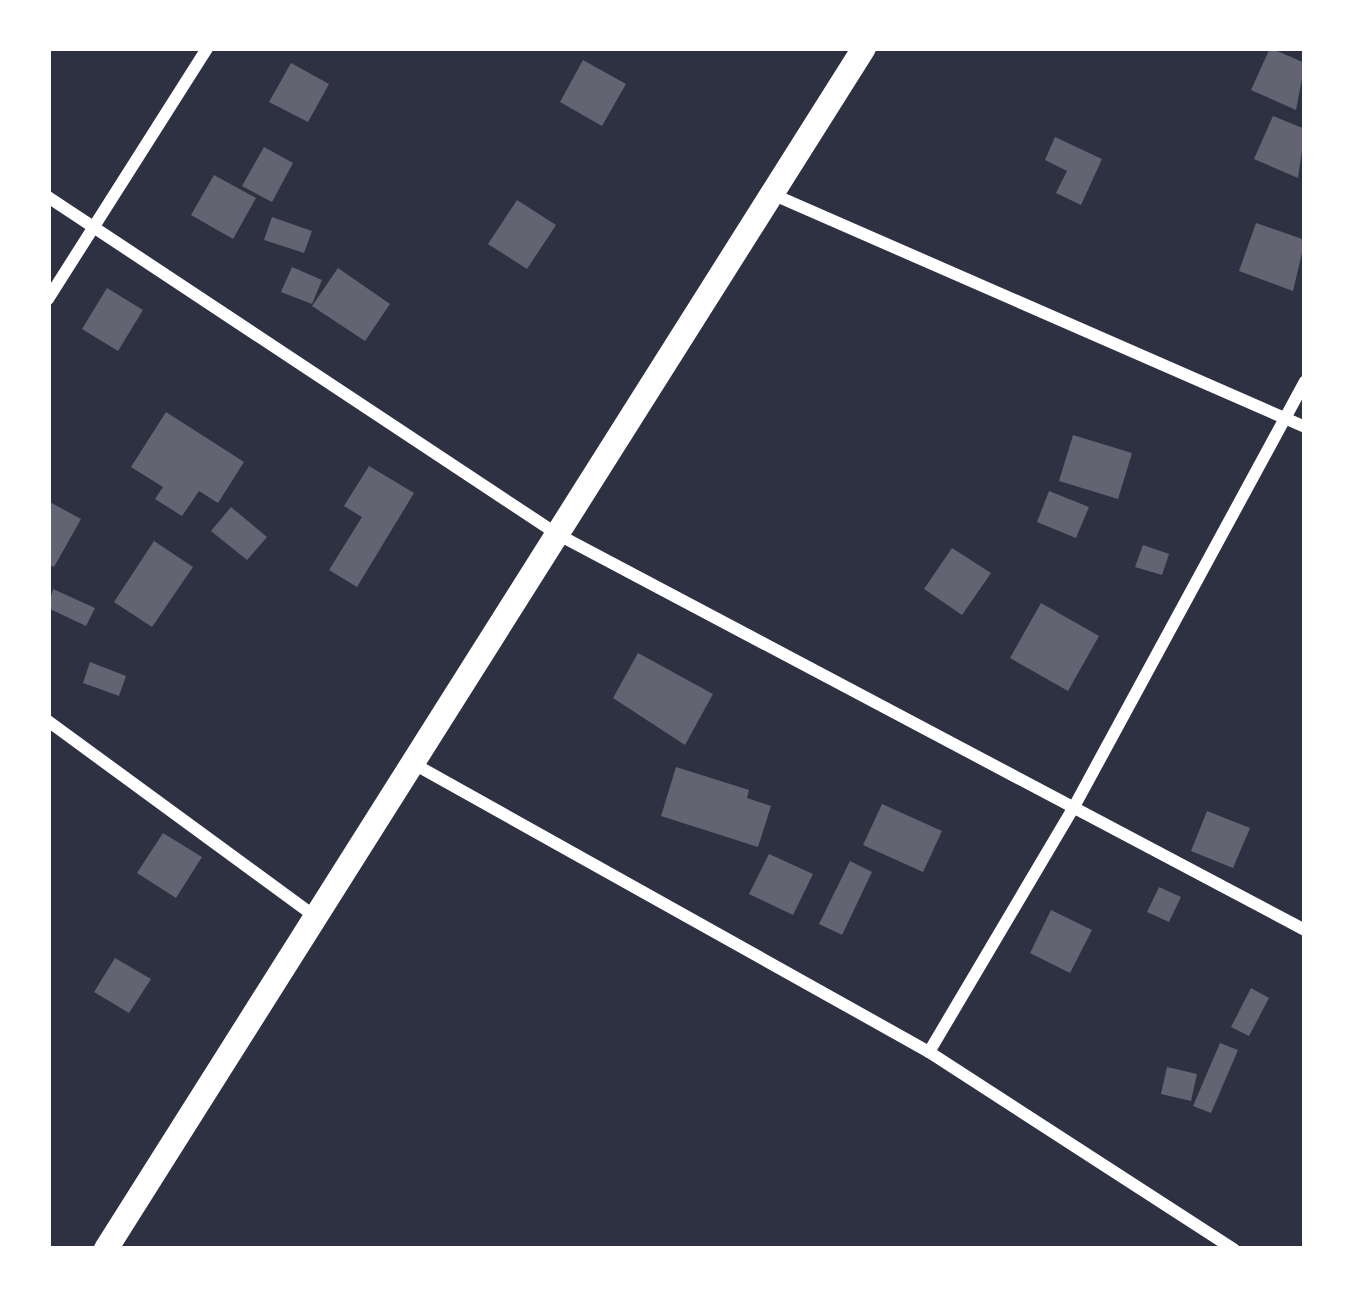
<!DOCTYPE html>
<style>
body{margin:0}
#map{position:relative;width:1353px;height:1297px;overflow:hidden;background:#2d3142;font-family:Raleway,sans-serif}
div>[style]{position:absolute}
.building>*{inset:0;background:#626471}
.minor>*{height:12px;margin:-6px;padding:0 6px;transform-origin:6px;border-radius:6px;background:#fff}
.secondary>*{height:24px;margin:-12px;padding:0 12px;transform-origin:12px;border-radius:12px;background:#fff}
span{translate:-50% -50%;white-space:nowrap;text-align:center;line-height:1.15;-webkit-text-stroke:12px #fff;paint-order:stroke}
.frame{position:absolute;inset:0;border:51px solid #fff;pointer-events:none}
</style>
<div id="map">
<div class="building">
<div style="clip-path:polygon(1270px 48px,1305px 63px,1296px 110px,1251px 90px)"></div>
<div style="clip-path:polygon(583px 60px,626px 84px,602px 126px,560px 102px)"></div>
<div style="clip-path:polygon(291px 63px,329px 84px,308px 122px,269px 102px)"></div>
<div style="clip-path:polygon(1273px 116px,1305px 129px,1298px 178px,1254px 159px)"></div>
<div style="clip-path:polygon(1055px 137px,1102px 159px,1081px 205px,1056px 193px,1067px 171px,1045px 160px)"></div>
<div style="clip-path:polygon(264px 147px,293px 163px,272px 202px,242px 186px)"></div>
<div style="clip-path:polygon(214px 175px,256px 198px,233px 239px,191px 215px)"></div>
<div style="clip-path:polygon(517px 200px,556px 225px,527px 269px,488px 244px)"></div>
<div style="clip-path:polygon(272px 217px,312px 231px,304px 253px,264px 240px)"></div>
<div style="clip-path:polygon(1256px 223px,1305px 240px,1293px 291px,1239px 271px)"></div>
<div style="clip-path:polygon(292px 267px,322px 280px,312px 304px,281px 292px)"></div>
<div style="clip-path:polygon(338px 268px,390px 304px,365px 341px,312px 306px)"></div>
<div style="clip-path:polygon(107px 288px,143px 310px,118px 351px,82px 329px)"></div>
<div style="clip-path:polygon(166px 412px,244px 462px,218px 503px,199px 491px,182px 516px,155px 499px,163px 487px,131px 467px)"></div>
<div style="clip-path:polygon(1073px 435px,1132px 453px,1118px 499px,1059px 481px)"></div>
<div style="clip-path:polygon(369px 466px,414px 493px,357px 587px,329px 570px,362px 517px,344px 506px)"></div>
<div style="clip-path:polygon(1049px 491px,1089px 507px,1076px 538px,1037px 522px)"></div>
<div style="clip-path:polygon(48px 501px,81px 519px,54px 567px,48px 564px)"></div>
<div style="clip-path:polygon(231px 507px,267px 537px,247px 560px,211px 531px)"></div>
<div style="clip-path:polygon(154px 541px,193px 567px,152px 627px,114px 602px)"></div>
<div style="clip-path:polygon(1143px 545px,1169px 554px,1162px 575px,1135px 567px)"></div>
<div style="clip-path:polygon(952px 548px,991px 573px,962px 615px,924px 589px)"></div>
<div style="clip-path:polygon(53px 589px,95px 608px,86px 626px,48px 608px)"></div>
<div style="clip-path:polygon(1041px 603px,1099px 636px,1068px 691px,1010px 658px)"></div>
<div style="clip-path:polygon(638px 653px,713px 694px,685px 745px,613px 698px)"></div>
<div style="clip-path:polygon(90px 662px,126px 676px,119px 696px,83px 683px)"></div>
<div style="clip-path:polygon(676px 767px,749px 790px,747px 798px,771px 806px,758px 847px,661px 816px)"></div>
<div style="clip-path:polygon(882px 804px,942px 831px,923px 872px,863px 845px)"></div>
<div style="clip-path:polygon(1207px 811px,1250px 828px,1233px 868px,1191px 851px)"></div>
<div style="clip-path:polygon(163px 833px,202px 857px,176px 898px,137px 873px)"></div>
<div style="clip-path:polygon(769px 854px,813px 874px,793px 915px,749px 894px)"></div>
<div style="clip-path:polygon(850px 861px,872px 872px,842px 935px,819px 924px)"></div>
<div style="clip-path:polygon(1159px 887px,1181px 897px,1169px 922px,1147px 912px)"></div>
<div style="clip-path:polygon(1051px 910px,1092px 930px,1070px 973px,1030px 953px)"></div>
<div style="clip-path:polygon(115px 958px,151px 979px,129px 1013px,94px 992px)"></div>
<div style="clip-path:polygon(1251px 988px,1269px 998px,1249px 1036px,1231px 1027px)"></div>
<div style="clip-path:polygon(1220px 1043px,1238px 1050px,1211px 1113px,1193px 1106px)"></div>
<div style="clip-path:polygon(1167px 1067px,1197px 1074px,1191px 1101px,1161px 1094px)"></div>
</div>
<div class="minor">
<div style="left:772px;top:194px;width:582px;rotate:23.61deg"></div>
<div style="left:48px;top:197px;width:610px;rotate:33.51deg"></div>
<div style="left:557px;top:534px;width:846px;rotate:27.9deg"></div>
<div style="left:48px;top:299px;width:297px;rotate:-57.6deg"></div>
<div style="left:48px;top:721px;width:332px;rotate:36.2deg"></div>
<div style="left:414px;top:764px;width:590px;rotate:29.21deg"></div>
<div style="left:929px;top:1052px;width:363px;rotate:32.9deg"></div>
<div style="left:929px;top:1052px;width:287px;rotate:-59.4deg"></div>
<div style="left:1075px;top:805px;width:482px;rotate:-61.5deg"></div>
</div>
<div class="secondary">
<div style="left:106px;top:1249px;width:1420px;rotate:-57.74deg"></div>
</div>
<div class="frame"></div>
</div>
